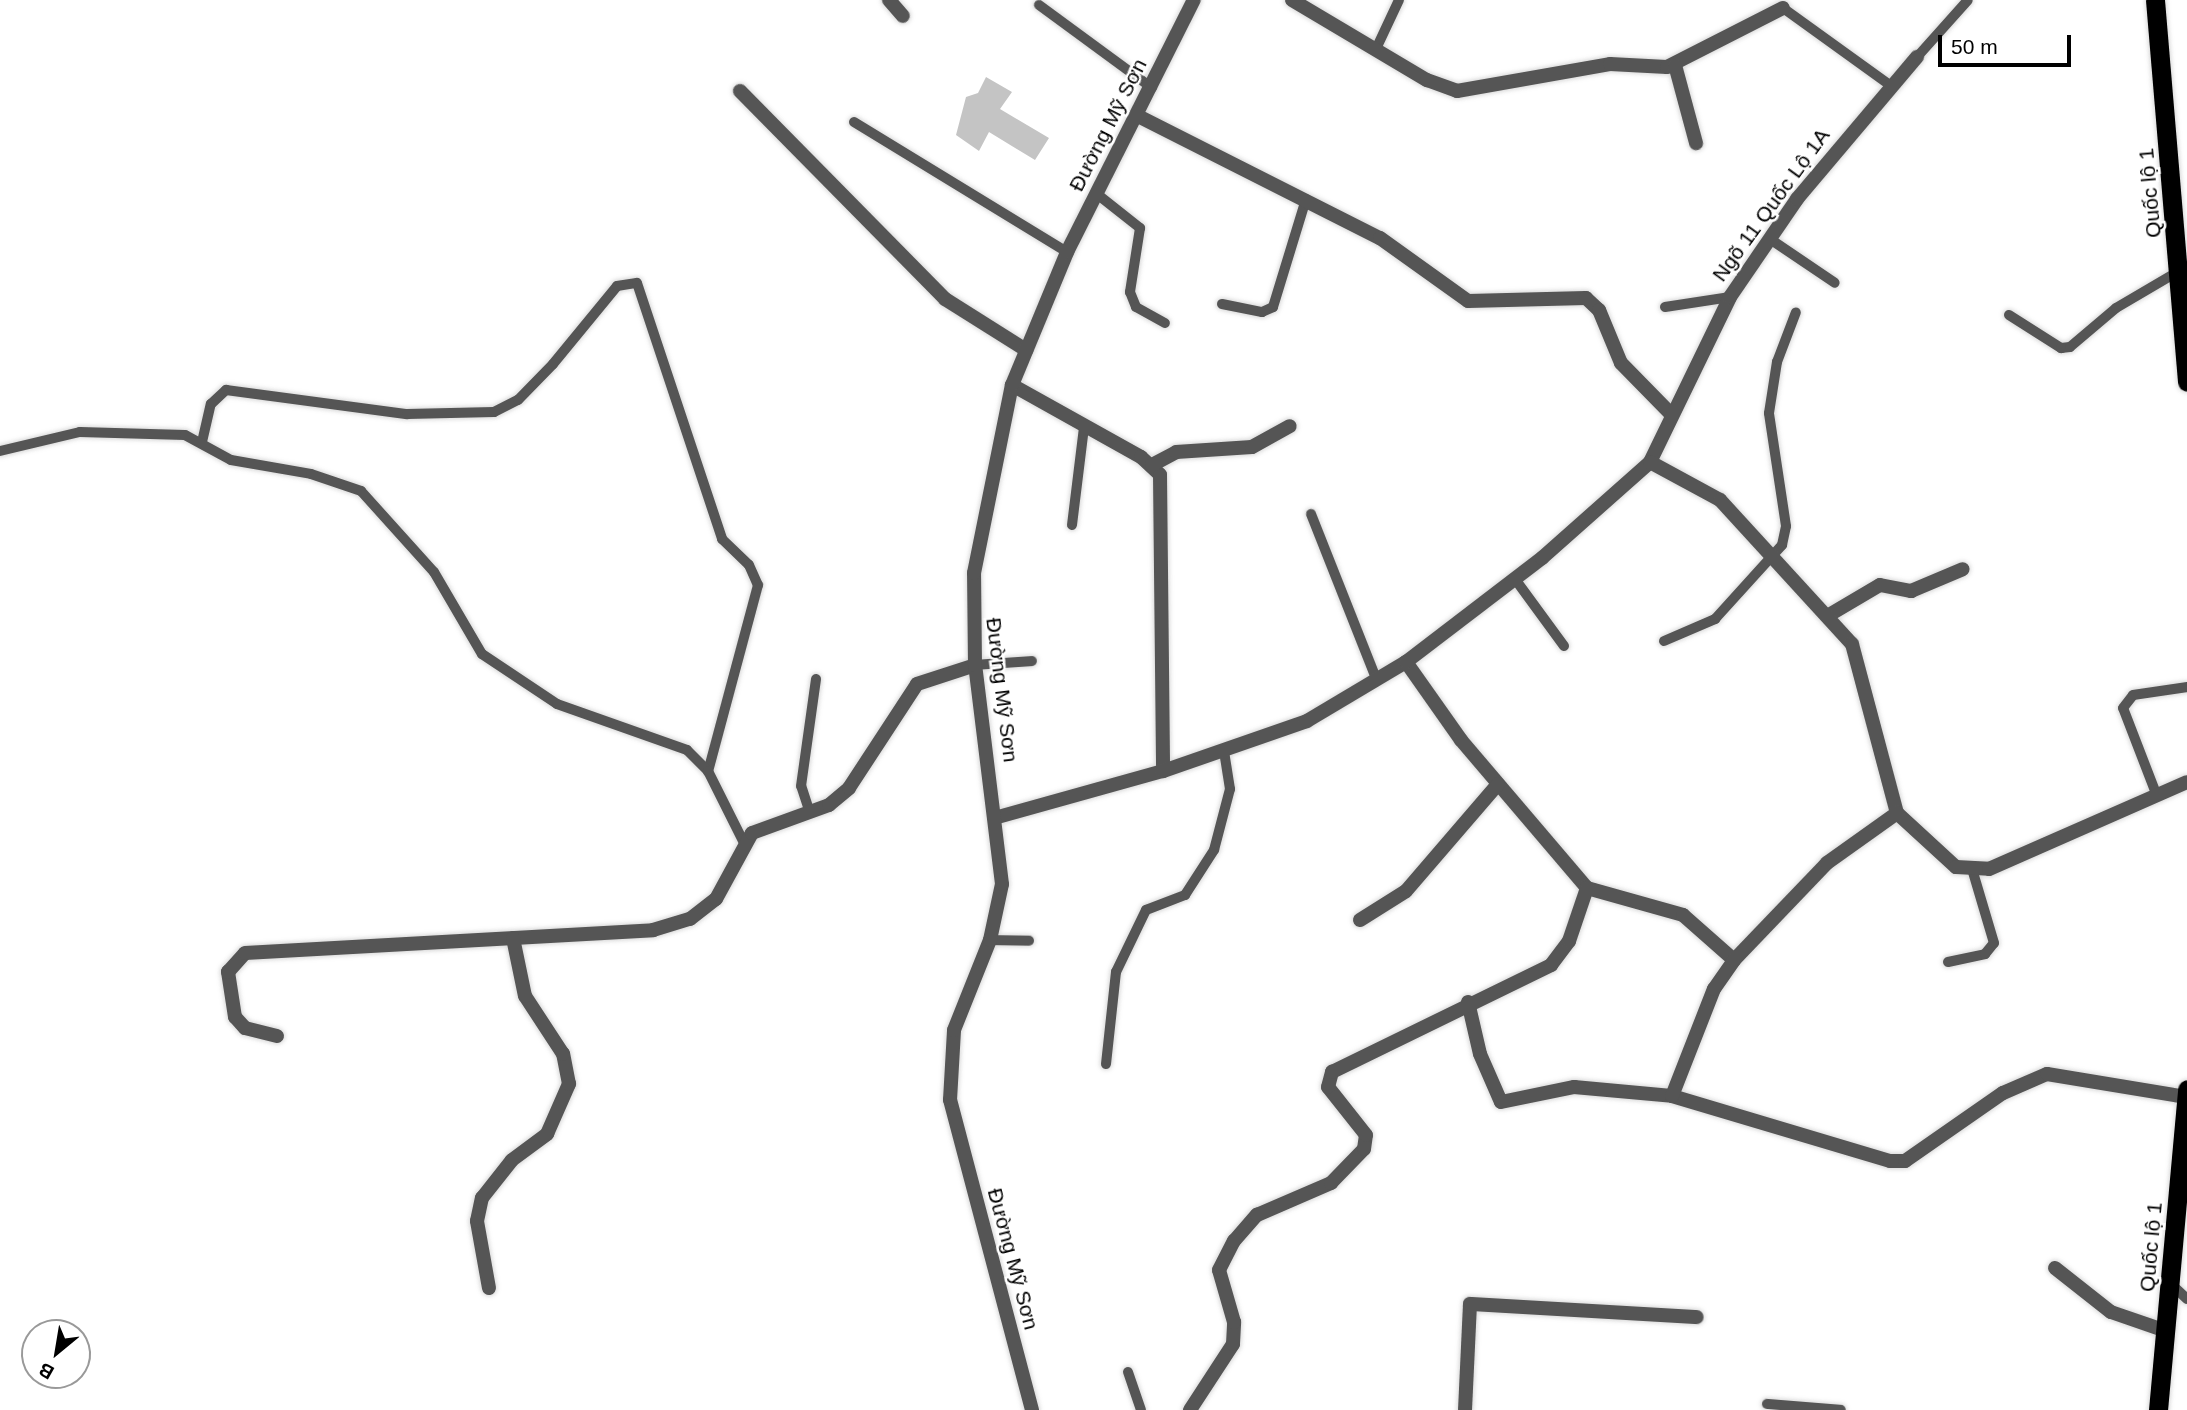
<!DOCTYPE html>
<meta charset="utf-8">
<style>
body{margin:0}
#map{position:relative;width:2187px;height:1410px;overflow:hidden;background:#fff;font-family:Helvetica,sans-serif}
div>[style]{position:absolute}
.building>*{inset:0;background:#c4c4c4}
.roads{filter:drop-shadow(0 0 2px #dbdbdb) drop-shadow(0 0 2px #dbdbdb)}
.service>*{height:10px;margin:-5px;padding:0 5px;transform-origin:5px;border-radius:5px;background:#555}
.minor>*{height:14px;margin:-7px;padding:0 7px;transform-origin:7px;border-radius:7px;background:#555}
.tertiary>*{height:14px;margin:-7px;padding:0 7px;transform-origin:7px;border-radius:7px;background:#555}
.trunk>*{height:19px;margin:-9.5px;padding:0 9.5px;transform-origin:9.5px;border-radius:9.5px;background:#000}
span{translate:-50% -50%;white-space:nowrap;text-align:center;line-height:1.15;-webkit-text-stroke:5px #fff;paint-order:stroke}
.street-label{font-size:21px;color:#000}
.north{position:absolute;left:21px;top:1319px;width:70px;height:70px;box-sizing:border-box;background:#fff;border:2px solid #999;border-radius:50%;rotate:210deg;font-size:19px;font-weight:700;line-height:28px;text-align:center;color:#000}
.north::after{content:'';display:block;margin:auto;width:24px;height:32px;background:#000;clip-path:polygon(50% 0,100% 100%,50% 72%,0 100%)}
.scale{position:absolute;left:1938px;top:35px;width:133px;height:32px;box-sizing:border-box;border:4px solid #000;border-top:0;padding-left:9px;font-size:21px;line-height:24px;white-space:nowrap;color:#000;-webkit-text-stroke:5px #fff;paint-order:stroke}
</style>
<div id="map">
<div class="building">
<div style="clip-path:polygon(986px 77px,1012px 92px,1000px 109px,1049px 138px,1035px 160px,989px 132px,979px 151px,956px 135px,966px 97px,978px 93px)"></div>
</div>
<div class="roads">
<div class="service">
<div style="left:1039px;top:5px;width:140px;rotate:36.3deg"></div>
<div style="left:1783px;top:8px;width:133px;rotate:35.8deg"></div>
<div style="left:1376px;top:49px;width:54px;rotate:-64.9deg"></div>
<div style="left:1917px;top:57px;width:76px;rotate:-48.2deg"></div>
<div style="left:854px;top:122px;width:250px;rotate:31.4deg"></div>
<div style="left:1097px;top:194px;width:55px;rotate:38.3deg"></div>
<div style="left:1140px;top:228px;width:65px;rotate:98.9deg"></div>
<div style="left:1130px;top:292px;width:16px;rotate:68deg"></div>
<div style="left:1136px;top:307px;width:33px;rotate:29deg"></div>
<div style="left:1770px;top:239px;width:78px;rotate:34.1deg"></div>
<div style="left:1222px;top:304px;width:41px;rotate:11.3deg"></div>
<div style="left:1262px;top:312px;width:12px;rotate:-24deg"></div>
<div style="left:1273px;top:307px;width:113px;rotate:-73deg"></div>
<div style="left:1665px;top:307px;width:66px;rotate:-8.7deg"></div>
<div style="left:2009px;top:315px;width:62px;rotate:32.4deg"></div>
<div style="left:2061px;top:348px;width:9px;rotate:-6deg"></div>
<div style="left:2070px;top:347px;width:60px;rotate:-40.3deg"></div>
<div style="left:2116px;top:308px;width:73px;rotate:-30.4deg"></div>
<div style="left:202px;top:442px;width:39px;rotate:-77deg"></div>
<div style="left:211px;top:404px;width:21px;rotate:-43deg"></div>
<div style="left:226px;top:390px;width:183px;rotate:7.6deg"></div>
<div style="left:407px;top:414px;width:87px;rotate:-1.3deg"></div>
<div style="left:494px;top:412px;width:27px;rotate:-27deg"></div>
<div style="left:518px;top:400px;width:50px;rotate:-45.8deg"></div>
<div style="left:553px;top:364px;width:101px;rotate:-50.6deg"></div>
<div style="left:617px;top:286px;width:20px;rotate:-9deg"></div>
<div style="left:637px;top:283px;width:270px;rotate:71.6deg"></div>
<div style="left:722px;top:539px;width:37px;rotate:44deg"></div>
<div style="left:749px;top:565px;width:22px;rotate:66deg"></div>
<div style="left:758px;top:585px;width:193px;rotate:105deg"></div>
<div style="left:0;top:451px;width:82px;rotate:-13.4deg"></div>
<div style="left:80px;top:432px;width:105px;rotate:1.6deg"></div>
<div style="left:185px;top:435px;width:52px;rotate:28.5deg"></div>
<div style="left:231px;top:460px;width:81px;rotate:9.9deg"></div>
<div style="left:311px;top:474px;width:53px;rotate:18.8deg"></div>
<div style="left:361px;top:491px;width:109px;rotate:48deg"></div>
<div style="left:434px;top:572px;width:95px;rotate:59.7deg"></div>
<div style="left:482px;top:654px;width:90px;rotate:33.7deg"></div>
<div style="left:557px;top:704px;width:138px;rotate:19.5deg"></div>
<div style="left:687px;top:750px;width:30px;rotate:45deg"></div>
<div style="left:708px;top:771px;width:78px;rotate:63.4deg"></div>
<div style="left:1311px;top:514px;width:176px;rotate:68.4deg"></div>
<div style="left:1072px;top:525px;width:99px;rotate:-83deg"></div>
<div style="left:1515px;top:579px;width:83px;rotate:53.8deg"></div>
<div style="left:1664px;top:641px;width:56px;rotate:-23.3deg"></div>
<div style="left:1715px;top:619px;width:100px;rotate:-47.8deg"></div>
<div style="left:1782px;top:545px;width:19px;rotate:-78deg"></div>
<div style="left:1786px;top:526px;width:114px;rotate:-98.6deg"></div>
<div style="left:1769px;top:413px;width:52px;rotate:-81.1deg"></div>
<div style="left:1777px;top:362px;width:53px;rotate:-69.2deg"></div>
<div style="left:975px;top:665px;width:57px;rotate:-4deg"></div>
<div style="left:2157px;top:796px;width:94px;rotate:-111.1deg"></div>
<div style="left:2123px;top:708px;width:16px;rotate:-52deg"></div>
<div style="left:2133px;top:695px;width:55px;rotate:-8.4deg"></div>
<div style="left:810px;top:813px;width:28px;rotate:-108deg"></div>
<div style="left:801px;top:786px;width:108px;rotate:-82deg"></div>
<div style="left:990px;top:940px;width:39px;rotate:1deg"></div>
<div style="left:1948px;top:962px;width:38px;rotate:-12deg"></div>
<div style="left:1985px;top:954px;width:14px;rotate:-51deg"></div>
<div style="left:1994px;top:943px;width:74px;rotate:-106.5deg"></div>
<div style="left:1106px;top:1064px;width:93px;rotate:-83.8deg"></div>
<div style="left:1116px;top:972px;width:69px;rotate:-64.2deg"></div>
<div style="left:1146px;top:910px;width:42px;rotate:-21deg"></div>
<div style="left:1185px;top:895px;width:54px;rotate:-57.2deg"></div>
<div style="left:1214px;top:850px;width:63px;rotate:-75.3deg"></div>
<div style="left:1230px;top:789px;width:38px;rotate:-99deg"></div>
<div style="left:2171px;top:1284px;width:22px;rotate:43deg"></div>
<div style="left:1128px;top:1372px;width:40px;rotate:71.1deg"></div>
<div style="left:1767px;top:1404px;width:74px;rotate:4.6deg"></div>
</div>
<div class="minor">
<div style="left:889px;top:0;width:21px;rotate:49deg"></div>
<div style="left:1292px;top:0;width:157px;rotate:30.7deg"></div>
<div style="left:1427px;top:80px;width:32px;rotate:20deg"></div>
<div style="left:1457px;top:91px;width:155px;rotate:-10deg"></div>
<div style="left:1610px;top:64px;width:57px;rotate:3deg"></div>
<div style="left:1667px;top:67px;width:130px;rotate:-27deg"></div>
<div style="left:1675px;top:65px;width:81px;rotate:74.9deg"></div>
<div style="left:740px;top:91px;width:292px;rotate:45.4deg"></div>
<div style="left:945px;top:299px;width:96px;rotate:32.2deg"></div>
<div style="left:1138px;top:116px;width:271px;rotate:26.8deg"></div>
<div style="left:1380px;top:238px;width:108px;rotate:35.6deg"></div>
<div style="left:1468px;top:301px;width:118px;rotate:-1.5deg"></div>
<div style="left:1586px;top:298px;width:18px;rotate:43deg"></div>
<div style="left:1599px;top:310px;width:57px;rotate:67.5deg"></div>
<div style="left:1621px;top:363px;width:70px;rotate:45.6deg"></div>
<div style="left:1012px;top:385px;width:148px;rotate:29.2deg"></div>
<div style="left:1141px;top:457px;width:26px;rotate:43deg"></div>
<div style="left:1160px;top:475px;width:296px;rotate:89.4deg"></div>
<div style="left:1650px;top:462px;width:183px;rotate:-64.1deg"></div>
<div style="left:1730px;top:297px;width:119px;rotate:-55.6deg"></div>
<div style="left:1797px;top:199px;width:186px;rotate:-49.8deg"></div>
<div style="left:1152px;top:465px;width:27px;rotate:-28deg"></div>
<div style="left:1176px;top:452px;width:76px;rotate:-3.8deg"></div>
<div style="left:1252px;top:447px;width:43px;rotate:-28.9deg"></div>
<div style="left:1829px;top:615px;width:59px;rotate:-30.5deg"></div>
<div style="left:1880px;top:585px;width:32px;rotate:11deg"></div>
<div style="left:1911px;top:591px;width:56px;rotate:-22.9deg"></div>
<div style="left:1406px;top:662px;width:95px;rotate:54.8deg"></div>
<div style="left:1461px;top:740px;width:194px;rotate:49.6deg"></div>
<div style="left:1587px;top:888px;width:100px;rotate:15.7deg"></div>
<div style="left:1683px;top:915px;width:68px;rotate:41.4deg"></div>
<div style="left:998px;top:817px;width:171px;rotate:-15.6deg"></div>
<div style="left:1163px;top:771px;width:152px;rotate:-19.1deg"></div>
<div style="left:1307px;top:721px;width:115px;rotate:-30.8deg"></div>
<div style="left:1406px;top:662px;width:171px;rotate:-37.4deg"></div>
<div style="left:1542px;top:558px;width:144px;rotate:-41.6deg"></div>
<div style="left:1650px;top:462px;width:80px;rotate:28.5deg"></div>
<div style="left:1720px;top:500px;width:195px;rotate:47.5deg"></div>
<div style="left:1852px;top:644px;width:175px;rotate:75.1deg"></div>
<div style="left:1897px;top:813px;width:80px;rotate:42.5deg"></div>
<div style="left:1956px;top:867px;width:33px;rotate:3deg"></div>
<div style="left:1989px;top:869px;width:216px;rotate:-23.7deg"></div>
<div style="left:1360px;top:920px;width:54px;rotate:-32.2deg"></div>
<div style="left:1406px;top:891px;width:141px;rotate:-49.3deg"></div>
<div style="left:1468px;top:1002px;width:53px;rotate:77deg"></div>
<div style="left:1480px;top:1054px;width:52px;rotate:66.4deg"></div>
<div style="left:1501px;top:1102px;width:75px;rotate:-11.6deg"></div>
<div style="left:1574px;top:1087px;width:98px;rotate:5.2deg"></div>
<div style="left:1672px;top:1096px;width:227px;rotate:16.6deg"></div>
<div style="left:1890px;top:1161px;width:15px"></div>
<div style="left:1905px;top:1161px;width:119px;rotate:-34.8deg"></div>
<div style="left:2003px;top:1093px;width:48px;rotate:-23.4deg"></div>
<div style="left:2047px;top:1074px;width:141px;rotate:9.4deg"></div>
<div style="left:277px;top:1036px;width:33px;rotate:-166deg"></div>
<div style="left:245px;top:1028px;width:15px;rotate:-132deg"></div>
<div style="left:235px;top:1017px;width:46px;rotate:-98.8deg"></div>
<div style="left:228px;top:972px;width:25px;rotate:-48deg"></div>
<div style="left:245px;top:953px;width:409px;rotate:-3.2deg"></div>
<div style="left:653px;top:930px;width:39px;rotate:-17deg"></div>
<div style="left:690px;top:919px;width:33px;rotate:-38deg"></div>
<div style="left:716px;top:899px;width:75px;rotate:-61.4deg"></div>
<div style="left:752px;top:833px;width:82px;rotate:-20deg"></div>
<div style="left:829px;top:805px;width:26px;rotate:-40deg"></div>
<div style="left:849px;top:788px;width:124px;rotate:-56.8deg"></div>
<div style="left:917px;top:684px;width:61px;rotate:-18.1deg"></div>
<div style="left:1672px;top:1096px;width:115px;rotate:-68.6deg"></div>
<div style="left:1714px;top:989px;width:35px;rotate:-55deg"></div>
<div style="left:1734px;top:960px;width:134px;rotate:-46.2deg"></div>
<div style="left:1827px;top:863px;width:86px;rotate:-35.5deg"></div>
<div style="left:2055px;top:1268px;width:71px;rotate:38.2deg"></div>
<div style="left:2111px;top:1312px;width:58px;rotate:19.1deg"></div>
<div style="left:489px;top:1288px;width:68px;rotate:-100.2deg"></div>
<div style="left:477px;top:1221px;width:24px;rotate:-78deg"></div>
<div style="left:482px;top:1198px;width:48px;rotate:-51.7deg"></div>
<div style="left:512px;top:1160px;width:44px;rotate:-36.6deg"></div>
<div style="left:547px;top:1134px;width:55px;rotate:-66.3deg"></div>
<div style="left:569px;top:1084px;width:31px;rotate:-101deg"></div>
<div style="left:563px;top:1054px;width:69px;rotate:-123.2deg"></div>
<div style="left:525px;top:996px;width:59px;rotate:-101.7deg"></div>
<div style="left:1190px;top:1410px;width:79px;rotate:-56.9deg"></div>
<div style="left:1233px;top:1344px;width:22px;rotate:-87deg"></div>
<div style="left:1234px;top:1322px;width:54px;rotate:-106.1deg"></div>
<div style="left:1219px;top:1270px;width:33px;rotate:-63deg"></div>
<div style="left:1234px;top:1241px;width:35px;rotate:-49deg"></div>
<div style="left:1257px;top:1215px;width:81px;rotate:-23.4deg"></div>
<div style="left:1331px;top:1183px;width:47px;rotate:-45.9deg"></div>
<div style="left:1364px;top:1149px;width:14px;rotate:-82deg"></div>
<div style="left:1366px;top:1135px;width:61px;rotate:-128.4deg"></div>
<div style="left:1328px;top:1087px;width:16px;rotate:-75deg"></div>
<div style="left:1332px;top:1072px;width:244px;rotate:-26deg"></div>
<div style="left:1551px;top:965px;width:30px;rotate:-53deg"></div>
<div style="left:1569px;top:941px;width:56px;rotate:-71.2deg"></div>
<div style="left:1465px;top:1410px;width:106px;rotate:-87.3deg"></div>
<div style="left:1470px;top:1304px;width:227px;rotate:3.3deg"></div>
</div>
<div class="tertiary">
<div style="left:1032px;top:1410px;width:321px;rotate:-104.8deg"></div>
<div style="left:950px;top:1100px;width:70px;rotate:-86.7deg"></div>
<div style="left:954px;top:1030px;width:97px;rotate:-68.2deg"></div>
<div style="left:990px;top:940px;width:57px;rotate:-77.9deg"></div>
<div style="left:1002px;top:884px;width:221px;rotate:-97deg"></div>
<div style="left:975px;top:665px;width:92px;rotate:-90.6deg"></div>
<div style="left:974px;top:573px;width:192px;rotate:-78.6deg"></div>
<div style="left:1012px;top:385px;width:144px;rotate:-67.5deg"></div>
<div style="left:1067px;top:252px;width:282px;rotate:-63.3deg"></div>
</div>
<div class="trunk">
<div style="left:2155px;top:0;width:383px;rotate:85.2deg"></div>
<div style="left:2158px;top:1410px;width:322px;rotate:-84.8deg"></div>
</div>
</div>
<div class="street-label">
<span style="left:1108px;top:125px;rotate:-63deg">Đường Mỹ Sơn</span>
<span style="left:2150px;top:193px;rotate:-95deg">Quốc lộ 1</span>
<span style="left:1771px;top:205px;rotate:-54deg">Ngõ 11 Quốc Lộ 1A</span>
<span style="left:1002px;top:690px;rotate:83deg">Đường Mỹ Sơn</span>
<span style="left:2151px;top:1247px;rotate:-85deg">Quốc lộ 1</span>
<span style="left:1013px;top:1259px;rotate:75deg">Đường Mỹ Sơn</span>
</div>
<div class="north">B</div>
<div class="scale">50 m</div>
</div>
